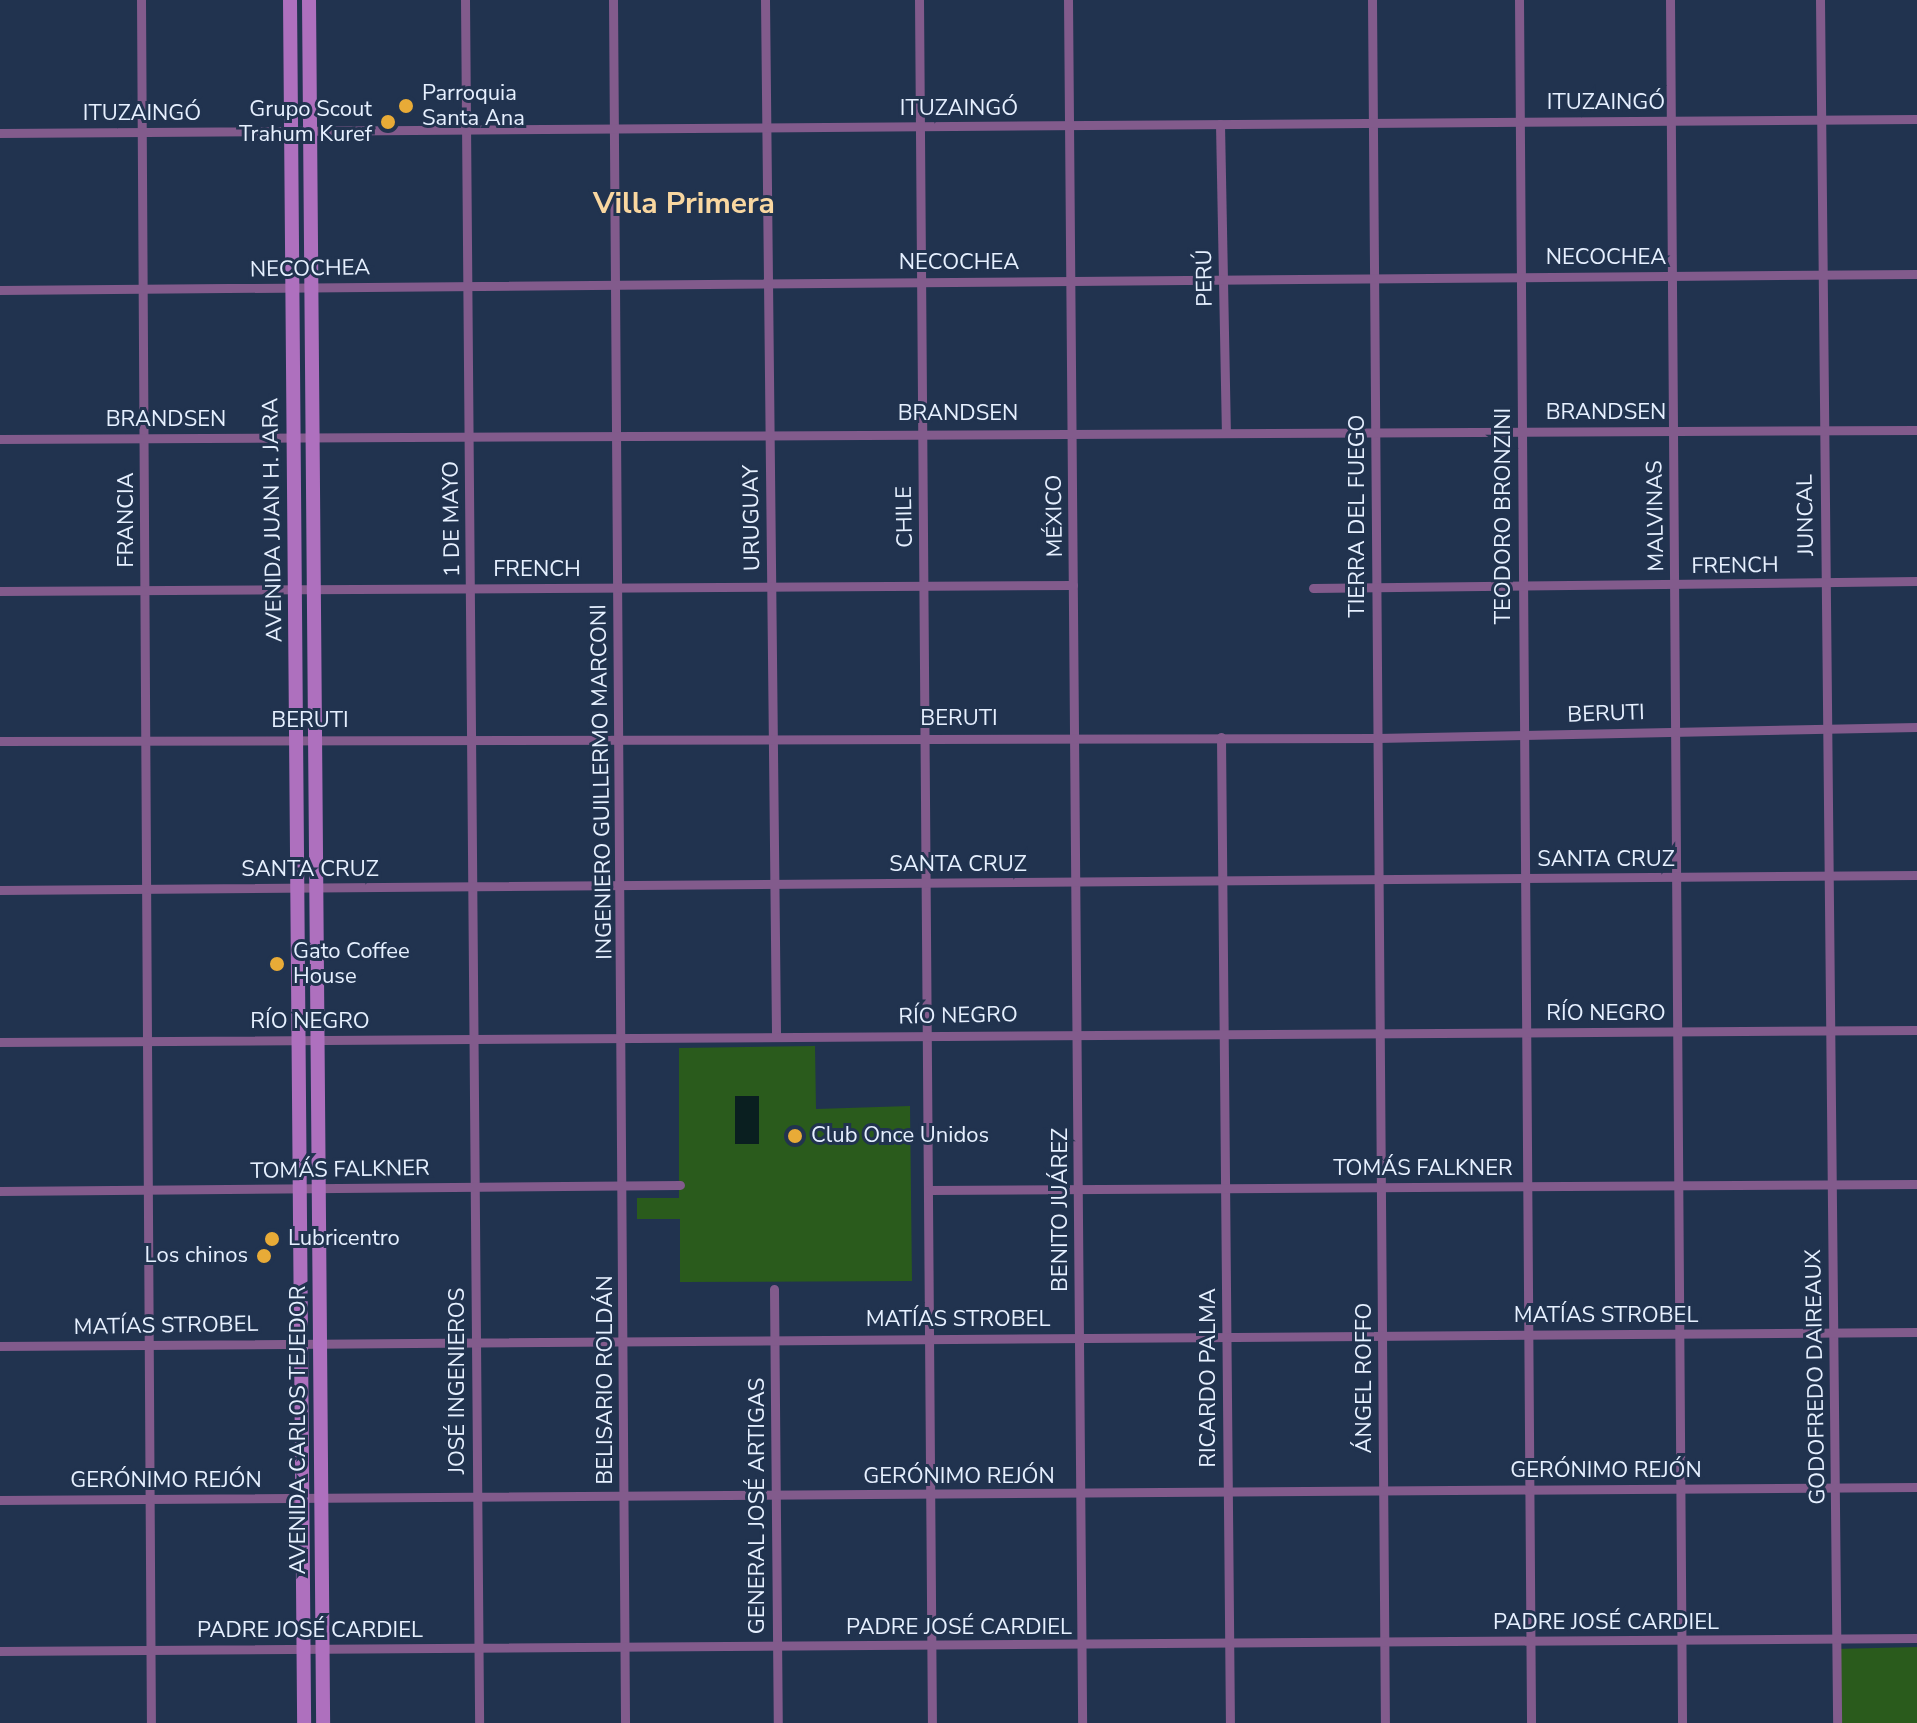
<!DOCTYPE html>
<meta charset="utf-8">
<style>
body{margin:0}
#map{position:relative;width:1917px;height:1723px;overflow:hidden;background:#21334f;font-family:"Nunito Sans",sans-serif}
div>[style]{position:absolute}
.green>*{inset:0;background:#2a5b1c}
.water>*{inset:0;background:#0a1f20}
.minor>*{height:9px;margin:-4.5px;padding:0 4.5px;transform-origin:4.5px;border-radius:4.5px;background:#825b8c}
.secondary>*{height:14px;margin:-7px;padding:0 7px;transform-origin:7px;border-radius:7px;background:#ae70be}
.dots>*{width:22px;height:22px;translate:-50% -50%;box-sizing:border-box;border:4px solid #21334f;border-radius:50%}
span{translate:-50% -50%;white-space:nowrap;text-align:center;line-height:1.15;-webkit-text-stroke:6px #21334f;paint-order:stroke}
.poi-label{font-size:22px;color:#e6f0ff}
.left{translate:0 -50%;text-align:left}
.right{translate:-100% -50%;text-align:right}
.street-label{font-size:22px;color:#e6f0ff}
.district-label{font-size:30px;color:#f9d7a0;font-weight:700}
</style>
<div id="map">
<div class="green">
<div style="clip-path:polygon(815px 1046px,816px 1109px,910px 1106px,912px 1281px,680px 1282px,680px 1219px,637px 1219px,637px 1198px,679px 1198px,679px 1048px)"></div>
<div style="clip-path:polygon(1917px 1647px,1917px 1723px,1835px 1723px,1834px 1649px)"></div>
</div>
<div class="water">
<div style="clip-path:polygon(735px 1096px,759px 1096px,759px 1144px,735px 1144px)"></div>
</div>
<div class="minor">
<div style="left:141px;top:0;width:1723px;rotate:89.67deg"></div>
<div style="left:465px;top:0;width:1723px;rotate:89.53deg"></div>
<div style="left:613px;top:0;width:1723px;rotate:89.6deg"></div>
<div style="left:765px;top:0;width:1035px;rotate:89.39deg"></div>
<div style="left:919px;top:0;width:1723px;rotate:89.57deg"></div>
<div style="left:1068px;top:0;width:1723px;rotate:89.53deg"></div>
<div style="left:1372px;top:0;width:1723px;rotate:89.57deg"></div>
<div style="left:1519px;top:0;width:1723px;rotate:89.6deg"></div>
<div style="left:1670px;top:0;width:1723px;rotate:89.6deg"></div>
<div style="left:1820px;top:0;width:1723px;rotate:89.43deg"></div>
<div style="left:1220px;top:124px;width:308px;rotate:88.9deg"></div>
<div style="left:0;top:133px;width:1917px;rotate:-0.42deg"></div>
<div style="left:0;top:290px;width:1917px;rotate:-0.48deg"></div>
<div style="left:0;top:439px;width:1917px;rotate:-0.27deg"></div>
<div style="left:1313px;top:588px;width:604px;rotate:-0.66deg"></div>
<div style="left:0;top:591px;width:1073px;rotate:-0.32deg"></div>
<div style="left:1221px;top:737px;width:986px;rotate:89.48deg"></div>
<div style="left:0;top:741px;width:1377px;rotate:-0.12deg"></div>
<div style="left:1377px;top:738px;width:540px;rotate:-1.17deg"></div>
<div style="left:0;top:890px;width:1917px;rotate:-0.45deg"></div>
<div style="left:0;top:1042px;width:1917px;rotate:-0.36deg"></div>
<div style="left:929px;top:1190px;width:988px;rotate:-0.35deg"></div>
<div style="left:0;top:1191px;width:680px;rotate:-0.51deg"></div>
<div style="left:774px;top:1289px;width:434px;rotate:89.5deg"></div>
<div style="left:0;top:1346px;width:1917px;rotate:-0.42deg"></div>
<div style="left:0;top:1500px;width:1917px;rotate:-0.39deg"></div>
<div style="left:0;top:1651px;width:1917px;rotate:-0.39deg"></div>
</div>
<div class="secondary">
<div style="left:290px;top:0;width:1723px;rotate:89.53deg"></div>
<div style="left:309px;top:0;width:1723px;rotate:89.53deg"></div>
</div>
<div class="dots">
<div style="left:406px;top:106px;background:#e8ab37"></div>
<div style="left:388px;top:122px;background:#e8ab37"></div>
<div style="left:277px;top:964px;background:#e8ab37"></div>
<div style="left:795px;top:1136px;background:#e8ab37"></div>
<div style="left:272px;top:1239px;background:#e8ab37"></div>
<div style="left:264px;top:1256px;background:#e8ab37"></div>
</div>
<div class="poi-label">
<span class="left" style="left:422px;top:106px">Parroquia<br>Santa Ana</span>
<span class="right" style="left:372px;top:122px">Grupo Scout<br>Trahum Kuref</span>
<span class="left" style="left:293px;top:964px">Gato Coffee<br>House</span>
<span class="left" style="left:811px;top:1136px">Club Once Unidos</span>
<span class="left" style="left:288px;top:1239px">Lubricentro</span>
<span class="right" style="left:248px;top:1256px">Los chinos</span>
</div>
<div class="street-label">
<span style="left:1606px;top:103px">ITUZAINGÓ</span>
<span style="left:959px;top:109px">ITUZAINGÓ</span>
<span style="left:142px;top:114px">ITUZAINGÓ</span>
<span style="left:1606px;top:258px">NECOCHEA</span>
<span style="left:959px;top:263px">NECOCHEA</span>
<span style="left:310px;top:269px;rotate:-1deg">NECOCHEA</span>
<span style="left:1205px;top:278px;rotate:-91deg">PERÚ</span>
<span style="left:1606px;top:413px">BRANDSEN</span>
<span style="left:958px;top:414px">BRANDSEN</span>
<span style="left:166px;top:420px">BRANDSEN</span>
<span style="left:1806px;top:515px;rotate:-91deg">JUNCAL</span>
<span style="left:1055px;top:516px;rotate:-91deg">MÉXICO</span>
<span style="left:1358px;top:516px;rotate:-90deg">TIERRA DEL FUEGO</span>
<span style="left:1504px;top:516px;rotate:-90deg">TEODORO BRONZINI</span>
<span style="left:1656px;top:516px;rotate:-91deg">MALVINAS</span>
<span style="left:905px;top:517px;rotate:-91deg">CHILE</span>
<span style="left:752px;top:518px;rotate:-91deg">URUGUAY</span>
<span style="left:452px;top:519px;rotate:-91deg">1 DE MAYO</span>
<span style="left:127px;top:520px;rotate:-90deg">FRANCIA</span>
<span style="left:273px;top:520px;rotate:-91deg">AVENIDA JUAN H. JARA</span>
<span style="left:1735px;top:566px;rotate:-1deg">FRENCH</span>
<span style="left:537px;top:570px">FRENCH</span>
<span style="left:1606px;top:714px;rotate:-2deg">BERUTI</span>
<span style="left:959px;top:719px">BERUTI</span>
<span style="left:310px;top:721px">BERUTI</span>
<span style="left:602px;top:782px;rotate:-91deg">INGENIERO GUILLERMO MARCONI</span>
<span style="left:1606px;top:860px">SANTA CRUZ</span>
<span style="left:958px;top:865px">SANTA CRUZ</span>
<span style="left:310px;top:870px">SANTA CRUZ</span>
<span style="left:1606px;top:1014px">RÍO NEGRO</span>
<span style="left:958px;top:1016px;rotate:-1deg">RÍO NEGRO</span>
<span style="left:310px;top:1022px">RÍO NEGRO</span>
<span style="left:1423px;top:1169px">TOMÁS FALKNER</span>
<span style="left:340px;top:1170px;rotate:-1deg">TOMÁS FALKNER</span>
<span style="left:1061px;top:1210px;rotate:-90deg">BENITO JUÁREZ</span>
<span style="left:1606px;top:1316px">MATÍAS STROBEL</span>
<span style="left:958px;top:1320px">MATÍAS STROBEL</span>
<span style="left:166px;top:1326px;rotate:-1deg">MATÍAS STROBEL</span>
<span style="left:1816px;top:1377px;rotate:-91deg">GODOFREDO DAIREAUX</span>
<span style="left:1209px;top:1378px;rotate:-90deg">RICARDO PALMA</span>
<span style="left:1365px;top:1378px;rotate:-90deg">ÁNGEL ROFFO</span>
<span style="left:606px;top:1380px;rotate:-90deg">BELISARIO ROLDÁN</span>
<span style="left:458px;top:1381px;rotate:-90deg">JOSÉ INGENIEROS</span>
<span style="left:299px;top:1430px;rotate:-90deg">AVENIDA CARLOS TEJEDOR</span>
<span style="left:1606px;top:1471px">GERÓNIMO REJÓN</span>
<span style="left:959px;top:1477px">GERÓNIMO REJÓN</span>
<span style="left:166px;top:1481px">GERÓNIMO REJÓN</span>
<span style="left:758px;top:1506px;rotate:-90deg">GENERAL JOSÉ ARTIGAS</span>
<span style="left:1606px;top:1623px">PADRE JOSÉ CARDIEL</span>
<span style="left:959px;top:1628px">PADRE JOSÉ CARDIEL</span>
<span style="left:310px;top:1631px">PADRE JOSÉ CARDIEL</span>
</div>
<div class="district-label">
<span style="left:684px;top:204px">Villa Primera</span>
</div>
</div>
